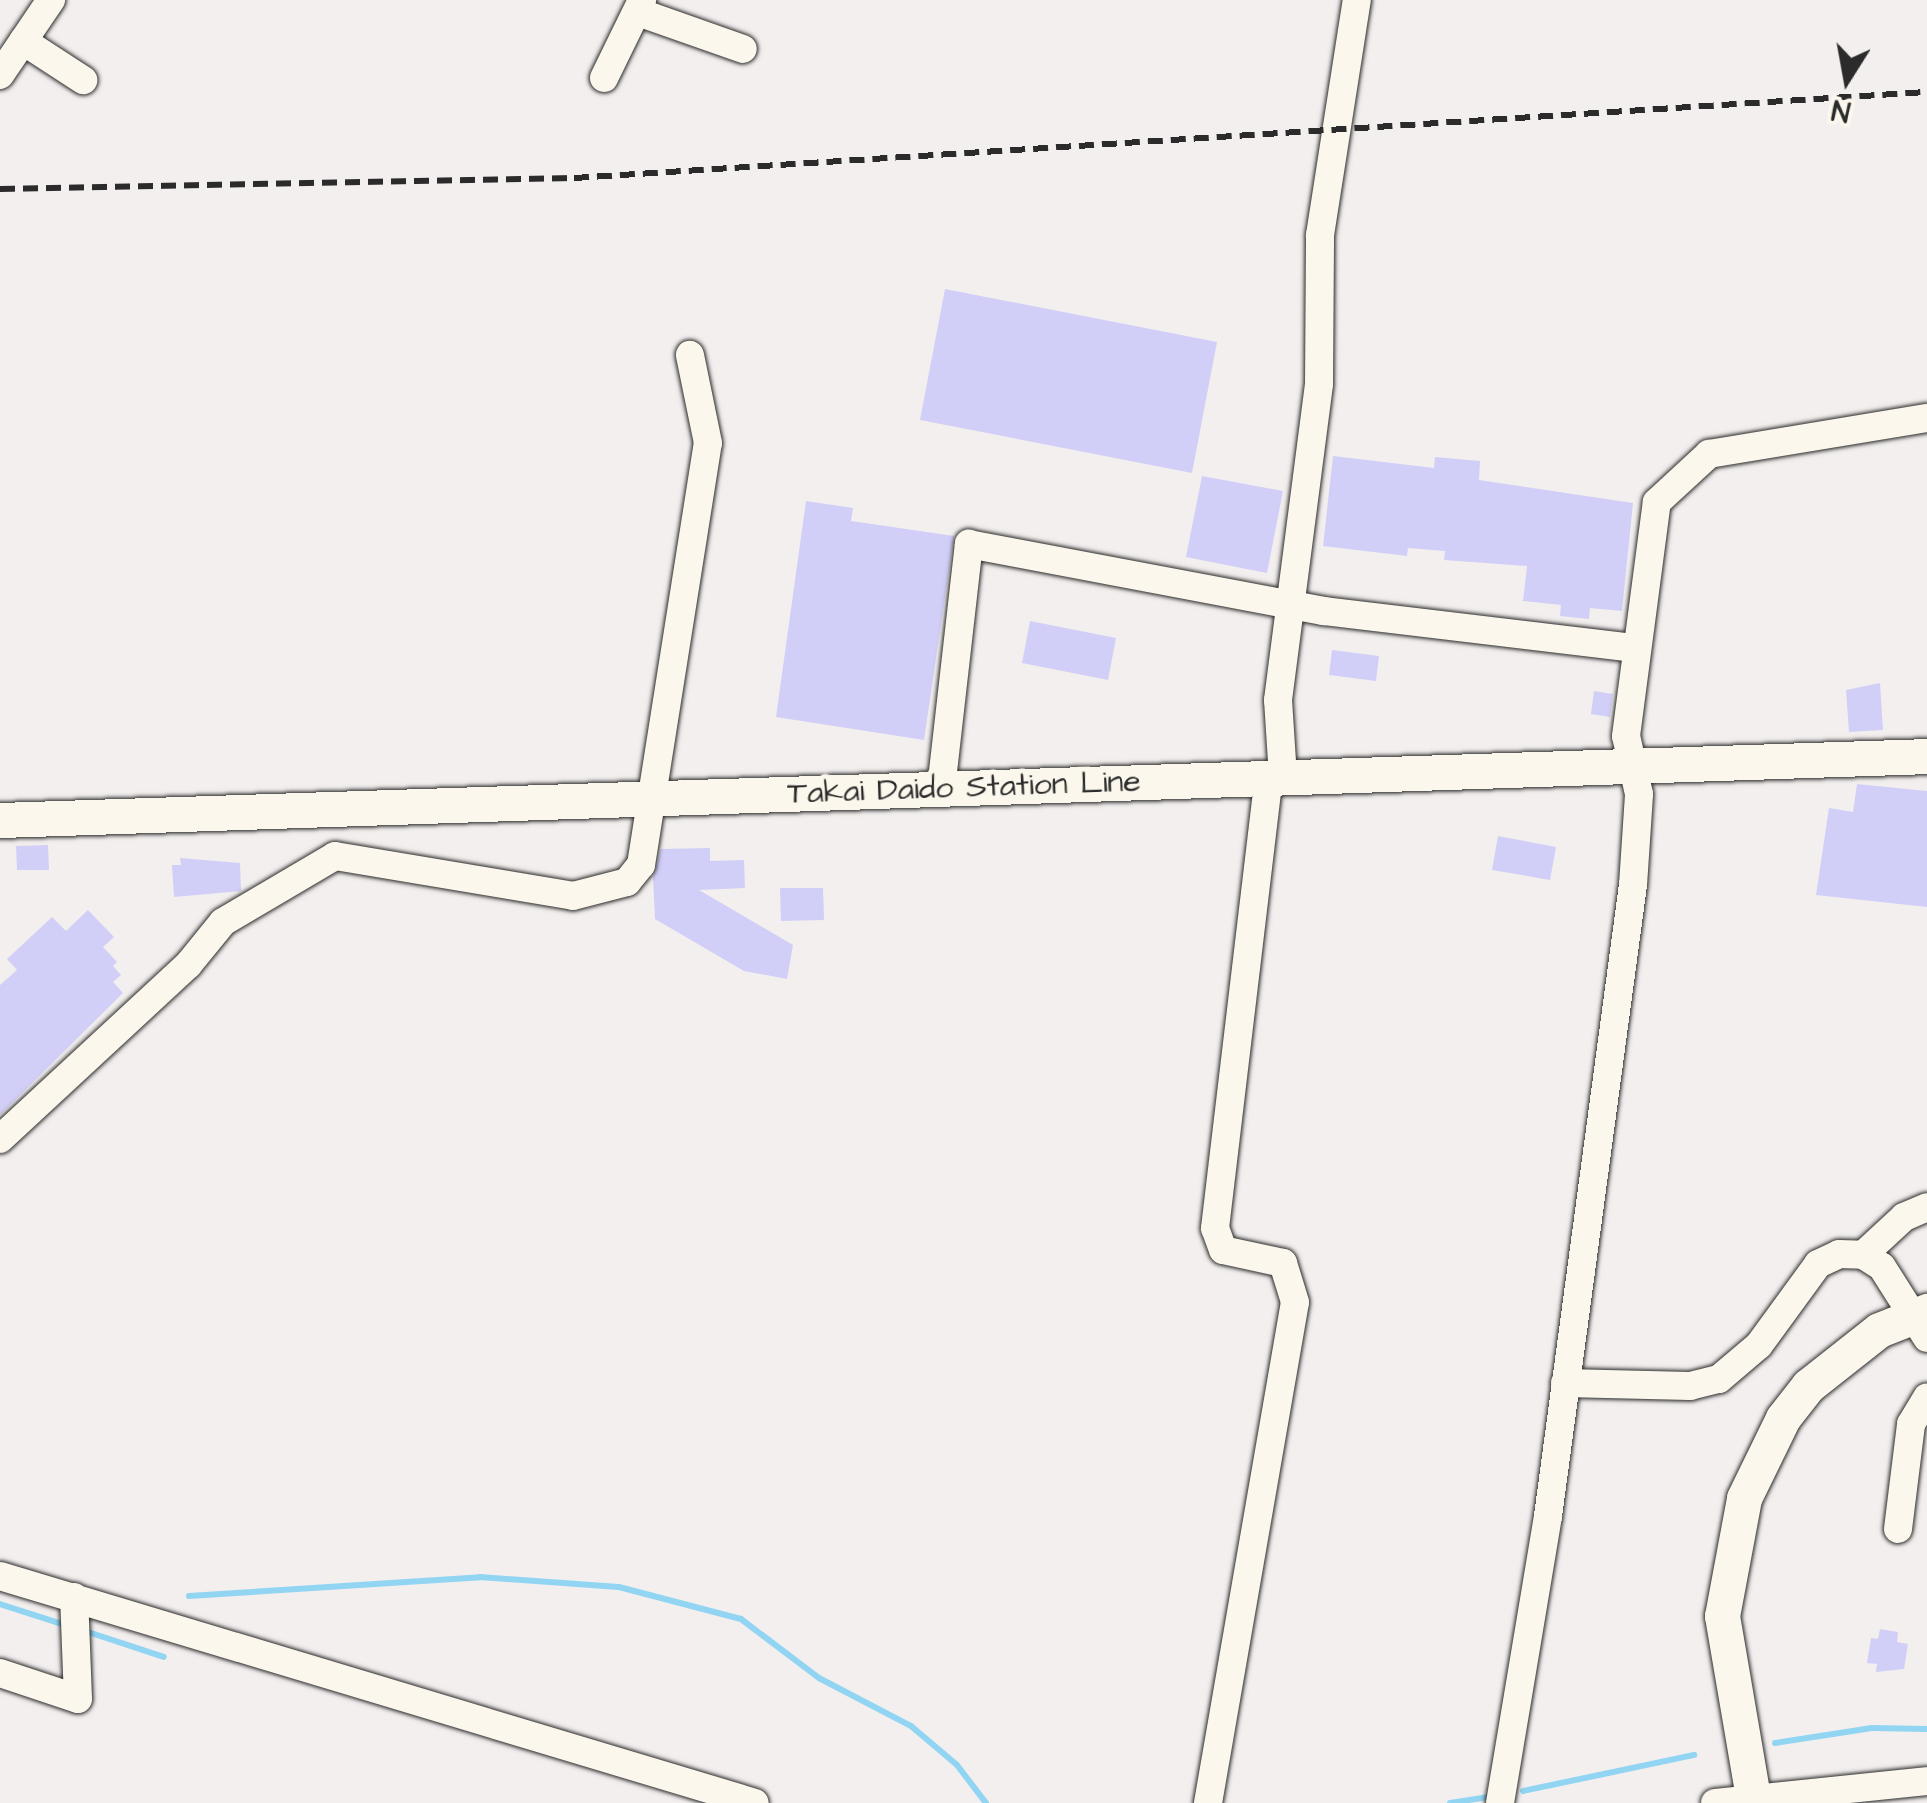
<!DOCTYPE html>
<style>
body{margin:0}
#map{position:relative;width:1927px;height:1803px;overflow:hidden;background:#f3efee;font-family:"Architects Daughter",sans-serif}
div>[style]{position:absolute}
.stream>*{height:6px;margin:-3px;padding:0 3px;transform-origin:3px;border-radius:3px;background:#91d5f3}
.building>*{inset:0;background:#d1cff7}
.roads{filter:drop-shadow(0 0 2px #2b2b2b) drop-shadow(0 0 2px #2b2b2b)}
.minor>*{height:28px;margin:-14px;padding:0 14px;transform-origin:14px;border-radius:14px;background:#fbf7ec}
.major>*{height:35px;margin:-17.5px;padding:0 17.5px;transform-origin:17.5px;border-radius:17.5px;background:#fbf7ec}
.rail>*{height:6px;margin-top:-3px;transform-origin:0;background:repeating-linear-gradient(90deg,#2b2b2b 0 15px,transparent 0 23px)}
span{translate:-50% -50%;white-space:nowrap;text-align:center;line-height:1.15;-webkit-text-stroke:10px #fbf7ec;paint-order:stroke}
.street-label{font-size:32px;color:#2b2b2b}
.north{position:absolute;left:1797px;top:30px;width:100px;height:100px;-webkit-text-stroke:8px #fbf7ec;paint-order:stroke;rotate:191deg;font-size:28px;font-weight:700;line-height:40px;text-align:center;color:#2b2b2b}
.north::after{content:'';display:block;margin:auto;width:35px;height:45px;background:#2b2b2b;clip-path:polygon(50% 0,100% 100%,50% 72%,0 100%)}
</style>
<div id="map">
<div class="stream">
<div style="left:189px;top:1596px;width:292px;rotate:-3.7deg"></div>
<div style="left:480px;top:1577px;width:139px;rotate:4.1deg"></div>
<div style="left:619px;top:1587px;width:126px;rotate:14.7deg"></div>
<div style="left:741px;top:1619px;width:98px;rotate:37.1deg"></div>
<div style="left:819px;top:1678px;width:104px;rotate:27.6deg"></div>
<div style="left:911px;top:1726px;width:60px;rotate:40.3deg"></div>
<div style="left:957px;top:1765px;width:48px;rotate:52.7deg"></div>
<div style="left:0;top:1604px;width:68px;rotate:17.9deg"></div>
<div style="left:82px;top:1630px;width:86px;rotate:18.2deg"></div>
<div style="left:1775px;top:1743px;width:98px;rotate:-8.8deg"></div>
<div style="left:1872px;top:1728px;width:55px;rotate:1deg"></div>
<div style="left:1523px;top:1791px;width:175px;rotate:-11.9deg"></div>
<div style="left:1450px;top:1803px;width:36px;rotate:-9deg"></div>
</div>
<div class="building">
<div style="clip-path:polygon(945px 289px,1217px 342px,1192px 473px,920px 420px)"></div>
<div style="clip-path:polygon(1333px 456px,1434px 468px,1435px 457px,1480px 461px,1479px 480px,1633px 503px,1622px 611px,1590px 608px,1589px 619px,1560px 616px,1561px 605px,1523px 601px,1527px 566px,1444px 560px,1445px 551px,1408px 548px,1407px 556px,1323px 546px)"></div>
<div style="clip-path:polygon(1202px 476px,1283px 491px,1267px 573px,1186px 557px)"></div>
<div style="clip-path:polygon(806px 501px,853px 508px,851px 521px,954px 536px,924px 740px,776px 717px)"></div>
<div style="clip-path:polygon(1030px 621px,1116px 638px,1108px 680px,1022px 663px)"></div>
<div style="clip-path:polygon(1332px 650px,1379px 656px,1376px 681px,1329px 675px)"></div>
<div style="clip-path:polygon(1880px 683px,1883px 730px,1849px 732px,1846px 690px)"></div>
<div style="clip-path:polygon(1594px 691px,1613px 694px,1610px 717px,1591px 714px)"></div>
<div style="clip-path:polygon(1857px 784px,1927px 791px,1927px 907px,1816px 895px,1829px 808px,1853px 812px)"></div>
<div style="clip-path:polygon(1498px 836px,1556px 847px,1550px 880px,1492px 870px)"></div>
<div style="clip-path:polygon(48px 845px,49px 870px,17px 870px,16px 846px)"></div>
<div style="clip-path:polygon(710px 848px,710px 861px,744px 860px,745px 888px,699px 890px,793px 945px,787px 979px,744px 971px,655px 919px,653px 878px,661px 849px)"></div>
<div style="clip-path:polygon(180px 858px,240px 863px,241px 891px,174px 897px,172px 865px,181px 865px)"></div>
<div style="clip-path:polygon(780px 888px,823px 888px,824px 920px,781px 921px)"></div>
<div style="clip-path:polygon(88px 910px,114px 937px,103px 947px,117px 962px,113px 966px,121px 975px,113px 982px,123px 993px,0 1115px,0 985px,17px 970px,7px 959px,52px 917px,66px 931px)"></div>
<div style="clip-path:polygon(1880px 1629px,1898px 1632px,1897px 1642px,1908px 1644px,1904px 1669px,1876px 1672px,1877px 1664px,1867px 1663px,1871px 1638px,1878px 1639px)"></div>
</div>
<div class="roads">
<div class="minor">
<div style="left:638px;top:12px;width:111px;rotate:19.4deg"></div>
<div style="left:23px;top:41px;width:72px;rotate:33deg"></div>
<div style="left:0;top:75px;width:91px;rotate:-55.8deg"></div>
<div style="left:604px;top:78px;width:87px;rotate:-64deg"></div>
<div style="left:1283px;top:777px;width:77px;rotate:-93.7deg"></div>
<div style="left:1278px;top:700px;width:319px;rotate:-82.6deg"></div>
<div style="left:1319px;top:384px;width:149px;rotate:-89.6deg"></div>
<div style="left:1320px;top:235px;width:238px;rotate:-81.1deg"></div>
<div style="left:941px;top:789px;width:247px;rotate:-83.5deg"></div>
<div style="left:969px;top:544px;width:361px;rotate:10.7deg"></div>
<div style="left:1324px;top:611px;width:314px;rotate:6.8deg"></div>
<div style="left:0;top:1139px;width:256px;rotate:-42.8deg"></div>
<div style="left:188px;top:965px;width:55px;rotate:-50.9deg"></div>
<div style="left:223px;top:922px;width:130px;rotate:-30.5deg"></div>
<div style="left:335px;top:856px;width:241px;rotate:9.5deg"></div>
<div style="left:573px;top:896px;width:56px;rotate:-14.5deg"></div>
<div style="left:627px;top:882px;width:22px;rotate:-51deg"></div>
<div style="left:641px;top:865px;width:427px;rotate:-81deg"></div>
<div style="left:708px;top:443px;width:90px;rotate:-101.6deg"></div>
<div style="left:1863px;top:1255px;width:56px;rotate:-42.8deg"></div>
<div style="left:1904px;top:1217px;width:25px;rotate:-23deg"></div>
<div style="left:1565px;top:1383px;width:125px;rotate:1.4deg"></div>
<div style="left:1690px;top:1386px;width:30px;rotate:-14deg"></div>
<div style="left:1719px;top:1379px;width:52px;rotate:-40.4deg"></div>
<div style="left:1759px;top:1345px;width:100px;rotate:-53.9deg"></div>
<div style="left:1818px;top:1264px;width:23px;rotate:-25deg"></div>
<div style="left:1839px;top:1254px;width:24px;rotate:2deg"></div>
<div style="left:1863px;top:1255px;width:22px;rotate:32deg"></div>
<div style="left:1882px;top:1267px;width:84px;rotate:57.6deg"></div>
<div style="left:1898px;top:1529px;width:106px;rotate:-82.9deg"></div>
<div style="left:1911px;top:1424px;width:31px;rotate:-59deg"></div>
<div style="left:0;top:1576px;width:788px;rotate:16.73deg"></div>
<div style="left:0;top:1673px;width:82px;rotate:18.4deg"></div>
<div style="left:78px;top:1699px;width:102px;rotate:-92.2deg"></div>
<div style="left:1208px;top:1803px;width:508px;rotate:-80.15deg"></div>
<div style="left:1295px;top:1302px;width:41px;rotate:-107.1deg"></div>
<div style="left:1283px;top:1263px;width:61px;rotate:-167.8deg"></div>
<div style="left:1223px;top:1250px;width:23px;rotate:-110deg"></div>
<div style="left:1215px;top:1228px;width:453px;rotate:-83.2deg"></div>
<div style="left:1500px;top:1803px;width:291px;rotate:-80.5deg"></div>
<div style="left:1548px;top:1516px;width:637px;rotate:-82.33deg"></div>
<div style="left:1633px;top:885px;width:91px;rotate:-86.2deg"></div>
<div style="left:1639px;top:794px;width:59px;rotate:-102.6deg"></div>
<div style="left:1626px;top:736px;width:236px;rotate:-82.5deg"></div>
<div style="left:1657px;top:502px;width:71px;rotate:-42.7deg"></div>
<div style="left:1709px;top:454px;width:221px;rotate:-9.4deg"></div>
<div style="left:1715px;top:1803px;width:213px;rotate:-5.9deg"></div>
</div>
<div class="major">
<div style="left:0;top:820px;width:1928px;rotate:-1.9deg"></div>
<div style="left:1754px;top:1803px;width:190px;rotate:-99.7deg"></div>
<div style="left:1722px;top:1616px;width:120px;rotate:-79.4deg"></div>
<div style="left:1744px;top:1498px;width:89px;rotate:-64deg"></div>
<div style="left:1783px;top:1418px;width:41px;rotate:-52deg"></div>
<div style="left:1808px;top:1386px;width:90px;rotate:-38.3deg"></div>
<div style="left:1879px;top:1330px;width:52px;rotate:-21.6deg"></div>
</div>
</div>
<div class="rail">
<div style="left:0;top:189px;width:574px;rotate:-1.1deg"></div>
<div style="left:574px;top:178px;width:1356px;rotate:-3.64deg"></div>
</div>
<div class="street-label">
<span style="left:964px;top:788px;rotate:-2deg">Takai Daido Station Line</span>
</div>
<div class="north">N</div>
</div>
